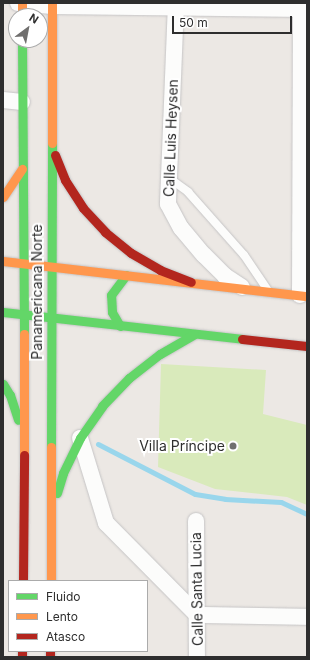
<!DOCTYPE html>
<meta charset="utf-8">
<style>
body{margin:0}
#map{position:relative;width:310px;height:660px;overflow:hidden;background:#ece8e4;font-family:Inter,sans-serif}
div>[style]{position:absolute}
.pitch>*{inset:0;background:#d9eabb}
.stream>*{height:5px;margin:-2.5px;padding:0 2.5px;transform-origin:2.5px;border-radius:2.5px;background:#99d6ec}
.roads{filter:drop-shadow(0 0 1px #c5c4c5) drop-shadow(0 0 1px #c5c4c5)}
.lane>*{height:8px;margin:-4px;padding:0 4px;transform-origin:4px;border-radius:4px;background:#fcfcfb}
.street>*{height:16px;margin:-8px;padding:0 8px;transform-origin:8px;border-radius:8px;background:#fcfcfb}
.fast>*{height:9px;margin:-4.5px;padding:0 4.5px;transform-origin:4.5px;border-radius:4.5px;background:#63d668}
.slow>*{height:9px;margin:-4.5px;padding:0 4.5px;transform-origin:4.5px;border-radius:4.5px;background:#ff974d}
.jam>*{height:9px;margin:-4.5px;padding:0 4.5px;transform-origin:4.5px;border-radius:4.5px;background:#b3261e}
.dots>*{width:11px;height:11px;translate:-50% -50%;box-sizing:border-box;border:2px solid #fff;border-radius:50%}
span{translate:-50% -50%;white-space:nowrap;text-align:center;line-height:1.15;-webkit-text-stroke:4px #fff;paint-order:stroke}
.street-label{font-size:14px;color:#2e2e2e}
.poi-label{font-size:14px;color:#2e2e2e}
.right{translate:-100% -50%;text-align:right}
.frame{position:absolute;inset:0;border:4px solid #2e2e2e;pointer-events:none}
.legend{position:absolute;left:8px;top:580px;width:140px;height:72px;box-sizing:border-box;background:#fff;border:1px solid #ababab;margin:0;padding:5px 7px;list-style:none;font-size:12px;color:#2e2e2e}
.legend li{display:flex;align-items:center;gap:8px;height:20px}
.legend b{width:20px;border:1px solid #ababab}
.north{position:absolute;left:8px;top:8px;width:40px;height:40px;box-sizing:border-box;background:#fff;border:1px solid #ababab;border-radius:50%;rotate:32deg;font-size:11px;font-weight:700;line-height:16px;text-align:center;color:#2e2e2e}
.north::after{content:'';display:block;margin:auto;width:14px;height:18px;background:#706f6e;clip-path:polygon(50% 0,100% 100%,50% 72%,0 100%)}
.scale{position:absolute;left:172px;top:16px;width:120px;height:18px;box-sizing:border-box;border:2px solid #2e2e2e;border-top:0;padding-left:5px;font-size:12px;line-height:14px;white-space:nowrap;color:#2e2e2e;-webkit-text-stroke:3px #fff;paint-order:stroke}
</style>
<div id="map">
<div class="pitch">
<div style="clip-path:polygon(161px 364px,266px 370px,263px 414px,307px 425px,307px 505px,287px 497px,215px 489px,158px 467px)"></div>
</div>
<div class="stream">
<div style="left:98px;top:444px;width:109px;rotate:27.3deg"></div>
<div style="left:195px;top:494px;width:30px;rotate:9deg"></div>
<div style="left:225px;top:499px;width:56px;rotate:3.1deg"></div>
<div style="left:281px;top:502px;width:29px;rotate:25deg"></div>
</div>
<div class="roads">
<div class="lane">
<div style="left:169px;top:178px;width:24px;rotate:36deg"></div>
<div style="left:188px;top:192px;width:84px;rotate:48.4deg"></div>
<div style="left:244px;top:255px;width:41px;rotate:55.9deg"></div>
</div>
<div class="street">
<div style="left:18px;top:3px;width:34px;rotate:5deg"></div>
<div style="left:52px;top:6px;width:255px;rotate:0.7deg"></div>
<div style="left:176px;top:3px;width:201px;rotate:92.3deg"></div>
<div style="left:168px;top:204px;width:27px;rotate:62deg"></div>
<div style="left:181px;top:228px;width:35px;rotate:50deg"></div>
<div style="left:204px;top:255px;width:30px;rotate:45deg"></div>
<div style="left:225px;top:276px;width:20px;rotate:33deg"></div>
<div style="left:3px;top:100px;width:19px;rotate:6deg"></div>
<div style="left:300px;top:295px;width:292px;rotate:-89.8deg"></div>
<div style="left:80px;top:438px;width:89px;rotate:73deg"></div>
<div style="left:106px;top:523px;width:129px;rotate:45.3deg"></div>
<div style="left:197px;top:615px;width:110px;rotate:1deg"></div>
<div style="left:196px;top:521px;width:136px;rotate:89.6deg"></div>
</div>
<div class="fast">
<div style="left:22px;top:40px;width:294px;rotate:89.6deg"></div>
<div style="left:3px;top:312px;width:241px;rotate:6.4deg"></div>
<div style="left:120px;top:326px;width:16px;rotate:-120deg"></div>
<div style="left:112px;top:312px;width:17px;rotate:-93deg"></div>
<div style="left:111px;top:295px;width:25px;rotate:-53deg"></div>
<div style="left:3px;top:384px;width:13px;rotate:58deg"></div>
<div style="left:10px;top:395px;width:26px;rotate:72deg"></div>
<div style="left:51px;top:447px;width:304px;rotate:-89.8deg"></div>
<div style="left:57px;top:493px;width:21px;rotate:-73deg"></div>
<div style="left:63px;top:473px;width:39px;rotate:-64deg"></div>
<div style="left:80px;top:438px;width:39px;rotate:-55deg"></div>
<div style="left:102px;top:406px;width:39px;rotate:-46deg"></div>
<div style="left:129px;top:378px;width:39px;rotate:-38deg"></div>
<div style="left:160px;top:354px;width:39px;rotate:-30deg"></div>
</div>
<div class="slow">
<div style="left:22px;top:3px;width:13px;rotate:90deg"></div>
<div style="left:52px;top:143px;width:140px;rotate:-90deg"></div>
<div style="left:3px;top:197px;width:34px;rotate:-56deg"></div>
<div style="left:3px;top:261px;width:306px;rotate:6.6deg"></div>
<div style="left:24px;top:455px;width:121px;rotate:-90deg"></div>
<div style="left:51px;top:581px;width:134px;rotate:-90deg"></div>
</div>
<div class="jam">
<div style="left:55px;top:155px;width:27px;rotate:68deg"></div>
<div style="left:65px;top:180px;width:33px;rotate:57deg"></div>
<div style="left:83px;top:208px;width:33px;rotate:47deg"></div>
<div style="left:105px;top:232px;width:33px;rotate:39deg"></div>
<div style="left:131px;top:253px;width:34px;rotate:30deg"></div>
<div style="left:160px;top:270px;width:33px;rotate:21deg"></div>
<div style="left:242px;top:339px;width:65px;rotate:6.1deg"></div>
<div style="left:23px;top:581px;width:126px;rotate:-89.5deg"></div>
<div style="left:22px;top:651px;width:6px;rotate:90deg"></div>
<div style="left:50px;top:651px;width:6px;rotate:90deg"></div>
</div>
</div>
<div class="dots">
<div style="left:233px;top:446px;background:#706f6e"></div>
</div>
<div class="street-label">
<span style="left:171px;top:138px;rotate:-88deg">Calle Luis Heysen</span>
<span style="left:37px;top:292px;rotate:-90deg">Panamericana Norte</span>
<span style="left:197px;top:589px;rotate:-91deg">Calle Santa Lucia</span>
</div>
<div class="poi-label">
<span class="right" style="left:225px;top:446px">Villa Príncipe</span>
</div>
<div class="frame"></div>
<ul class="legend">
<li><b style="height:5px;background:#63d668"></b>Fluido</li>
<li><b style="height:5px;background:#ff974d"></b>Lento</li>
<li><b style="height:5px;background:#b3261e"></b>Atasco</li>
</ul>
<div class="north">N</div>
<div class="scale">50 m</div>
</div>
